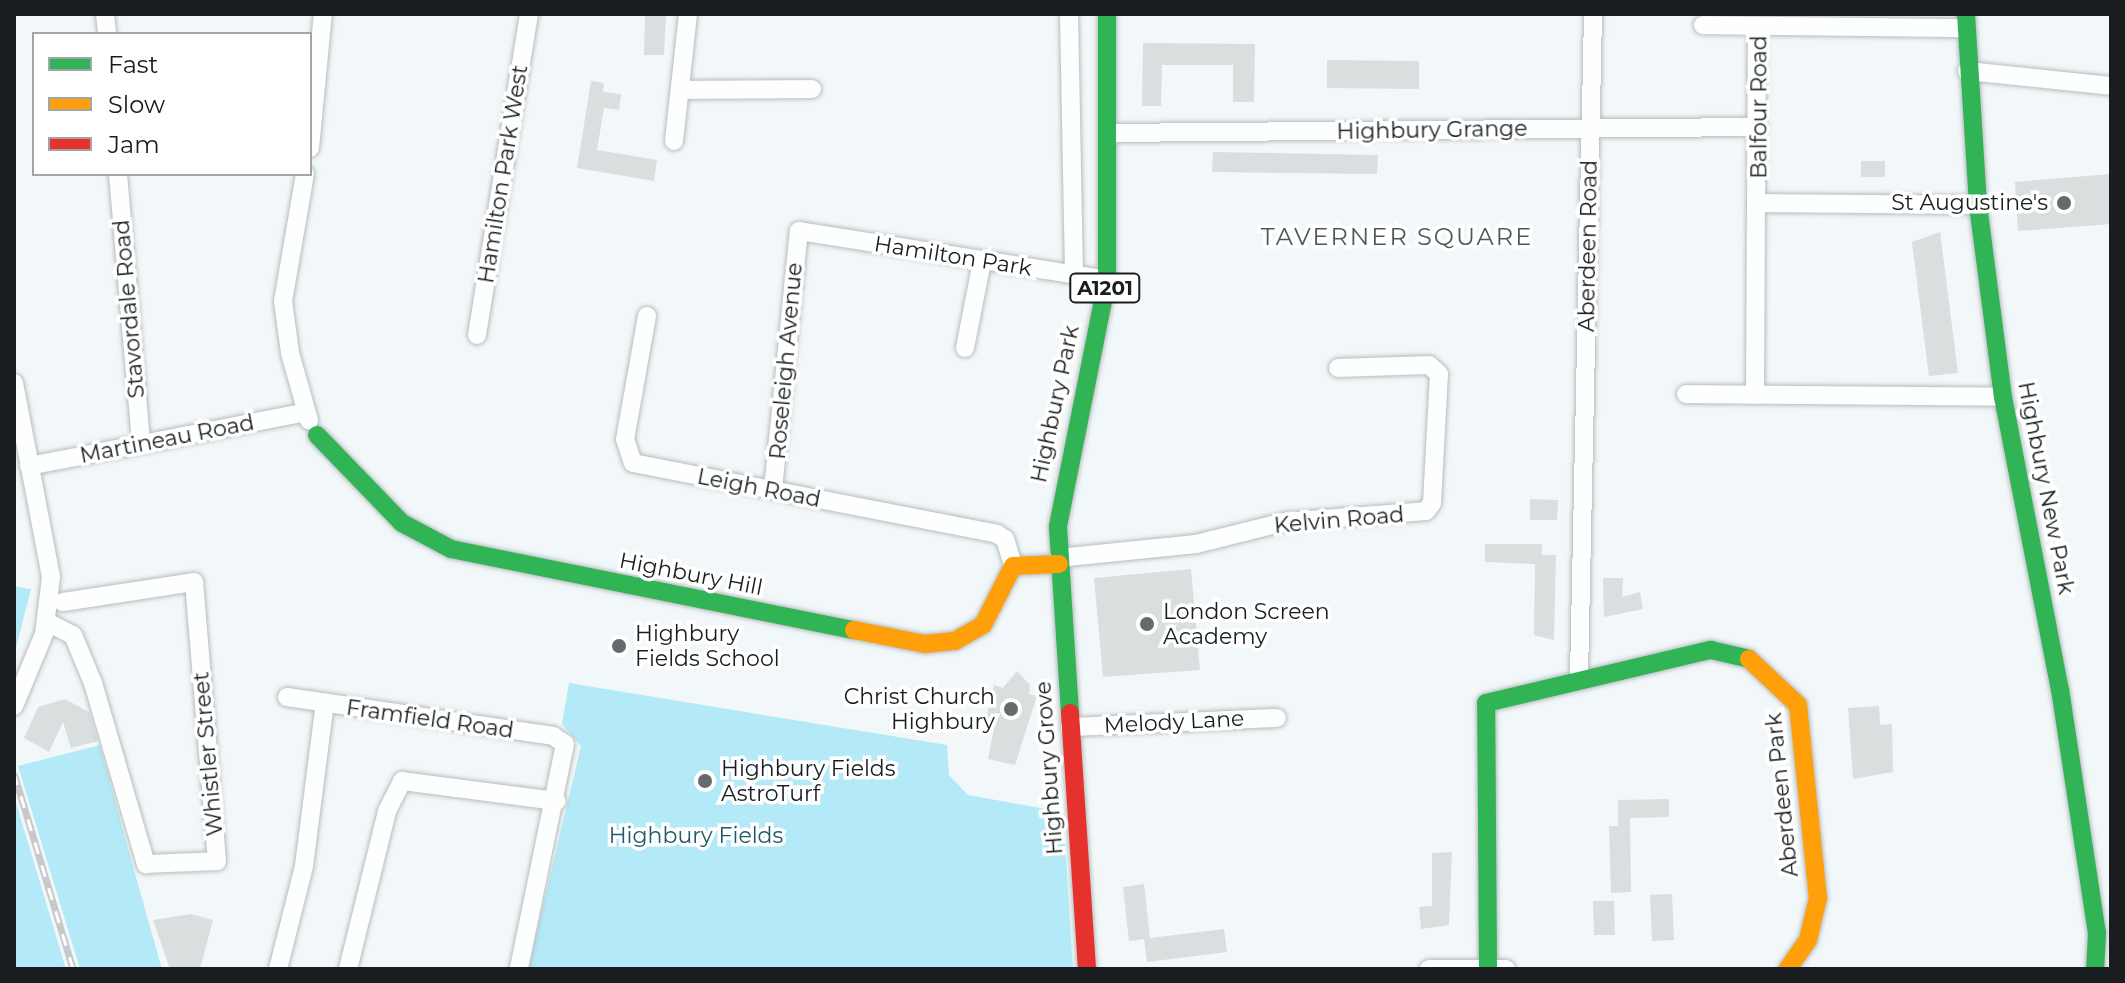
<!DOCTYPE html>
<style>
body{margin:0}
#map{position:relative;width:2125px;height:983px;overflow:hidden;background:#f2f8fa;font-family:Montserrat,sans-serif}
div>[style]{position:absolute}
.green>*{inset:0;background:#b4eaf7}
.building>*{inset:0;background:#d9dedf}
.roads{filter:drop-shadow(0 0 2px #b8bcbe) drop-shadow(0 0 2px #b8bcbe)}
.street>*{height:18px;margin:-9px;padding:0 9px;transform-origin:9px;border-radius:9px;background:#fdfefe}
.fast>*{height:18px;margin:-9px;padding:0 9px;transform-origin:9px;border-radius:9px;background:#30b455}
.slow>*{height:18px;margin:-9px;padding:0 9px;transform-origin:9px;border-radius:9px;background:#ff9f0a}
.jam>*{height:18px;margin:-9px;padding:0 9px;transform-origin:9px;border-radius:9px;background:#e5322d}
.rail>*{height:7px;margin-top:-3.5px;transform-origin:0;background:repeating-linear-gradient(90deg,#fff 0 12px,#c7c8ca 0 24px);box-sizing:border-box;border-block:2px solid #c7c8ca}
.dots>*{width:22px;height:22px;translate:-50% -50%;box-sizing:border-box;border:4px solid #fff;border-radius:50%}
span{translate:-50% -50%;white-space:nowrap;text-align:center;line-height:1.15;-webkit-text-stroke:7px #fff;paint-order:stroke}
.shield-label span{padding:2px 6px;background:#fff;border:2px solid;border-radius:6px;-webkit-text-stroke-width:0}
.shield-label{font-size:20px;color:#191d1f;font-weight:700}
.street-label{font-size:22px;color:#191d1f}
.poi-label{font-size:22px;color:#191d1f}
.right{translate:-100% -50%;text-align:right}
.left{translate:0 -50%;text-align:left}
.park-label{font-size:22px;color:#225966}
.neighbourhood-label{font-size:24px;color:#4f595c;letter-spacing:2px}
.frame{position:absolute;inset:0;border:16px solid #191d1f;pointer-events:none}
.legend{position:absolute;left:32px;top:32px;width:280px;height:144px;box-sizing:border-box;background:#fff;border:2px solid #a3a5a5;margin:0;padding:10px 14px;list-style:none;font-size:24px;color:#191d1f}
.legend li{display:flex;align-items:center;gap:16px;height:40px}
.legend b{width:40px;border:2px solid #a3a5a5}
</style>
<div id="map">
<div class="green">
<div style="clip-path:polygon(14px 586px,31px 589px,14px 656px)"></div>
<div style="clip-path:polygon(569px 683px,947px 745px,949px 775px,968px 795px,1063px 812px,1073px 969px,528px 969px,581px 746px,562px 724px)"></div>
<div style="clip-path:polygon(100px 745px,134px 870px,162px 969px,80px 969px,18px 766px)"></div>
<div style="clip-path:polygon(14px 796px,66px 969px,14px 969px)"></div>
</div>
<div class="building">
<div style="clip-path:polygon(645px 14px,666px 14px,664px 55px,644px 55px)"></div>
<div style="clip-path:polygon(1143px 43px,1255px 44px,1254px 102px,1233px 102px,1233px 65px,1162px 65px,1161px 106px,1142px 106px)"></div>
<div style="clip-path:polygon(1327px 60px,1419px 61px,1419px 89px,1327px 88px)"></div>
<div style="clip-path:polygon(591px 81px,604px 83px,603px 92px,621px 94px,619px 110px,604px 108px,597px 150px,657px 160px,654px 181px,577px 168px)"></div>
<div style="clip-path:polygon(1213px 152px,1378px 155px,1377px 174px,1212px 172px)"></div>
<div style="clip-path:polygon(1861px 161px,1885px 161px,1885px 177px,1861px 177px)"></div>
<div style="clip-path:polygon(2111px 174px,2111px 224px,2018px 231px,2015px 182px)"></div>
<div style="clip-path:polygon(1940px 232px,1958px 373px,1929px 376px,1912px 242px)"></div>
<div style="clip-path:polygon(1530px 499px,1558px 500px,1557px 520px,1530px 520px)"></div>
<div style="clip-path:polygon(1485px 544px,1542px 544px,1542px 555px,1556px 555px,1554px 640px,1534px 635px,1535px 564px,1485px 562px)"></div>
<div style="clip-path:polygon(1191px 569px,1200px 670px,1103px 677px,1094px 578px)"></div>
<div style="clip-path:polygon(1603px 578px,1623px 578px,1622px 597px,1640px 592px,1643px 609px,1604px 617px)"></div>
<div style="clip-path:polygon(1017px 671px,1030px 685px,1029px 694px,1037px 696px,1015px 765px,988px 759px,995px 724px,985px 722px,994px 685px,1003px 688px)"></div>
<div style="clip-path:polygon(65px 699px,89px 712px,98px 741px,71px 748px,63px 722px,49px 752px,24px 738px,38px 707px)"></div>
<div style="clip-path:polygon(1879px 706px,1880px 725px,1892px 724px,1893px 772px,1853px 779px,1848px 708px)"></div>
<div style="clip-path:polygon(1669px 799px,1669px 817px,1630px 818px,1631px 892px,1611px 893px,1609px 826px,1618px 826px,1618px 800px)"></div>
<div style="clip-path:polygon(1452px 852px,1449px 925px,1421px 929px,1419px 907px,1432px 906px,1432px 853px)"></div>
<div style="clip-path:polygon(1144px 884px,1150px 938px,1224px 929px,1227px 952px,1147px 962px,1144px 939px,1129px 941px,1123px 887px)"></div>
<div style="clip-path:polygon(1672px 894px,1674px 940px,1652px 941px,1650px 895px)"></div>
<div style="clip-path:polygon(1593px 901px,1614px 901px,1615px 935px,1594px 935px)"></div>
<div style="clip-path:polygon(191px 914px,213px 920px,200px 969px,170px 969px,153px 920px)"></div>
</div>
<div class="roads">
<div class="street">
<div style="left:105px;top:14px;width:20px;rotate:84deg"></div>
<div style="left:1069px;top:14px;width:261px;rotate:88.9deg"></div>
<div style="left:1703px;top:25px;width:262px;rotate:0.7deg"></div>
<div style="left:1967px;top:71px;width:145px;rotate:5.9deg"></div>
<div style="left:680px;top:90px;width:132px;rotate:-0.4deg"></div>
<div style="left:1107px;top:133px;width:651px;rotate:-0.53deg"></div>
<div style="left:674px;top:141px;width:128px;rotate:-83.7deg"></div>
<div style="left:310px;top:148px;width:135px;rotate:-84.5deg"></div>
<div style="left:118px;top:174px;width:271px;rotate:85.1deg"></div>
<div style="left:305px;top:174px;width:129px;rotate:99.8deg"></div>
<div style="left:283px;top:301px;width:52px;rotate:82.3deg"></div>
<div style="left:290px;top:353px;width:70px;rotate:74.2deg"></div>
<div style="left:1759px;top:203px;width:219px;rotate:0.5deg"></div>
<div style="left:647px;top:316px;width:125px;rotate:100.1deg"></div>
<div style="left:625px;top:439px;width:25px;rotate:72deg"></div>
<div style="left:633px;top:463px;width:371px;rotate:11deg"></div>
<div style="left:997px;top:534px;width:9px;rotate:32deg"></div>
<div style="left:1005px;top:539px;width:28px;rotate:73deg"></div>
<div style="left:477px;top:335px;width:325px;rotate:-80.8deg"></div>
<div style="left:965px;top:348px;width:89px;rotate:-78.9deg"></div>
<div style="left:14px;top:383px;width:197px;rotate:79.2deg"></div>
<div style="left:51px;top:577px;width:57px;rotate:97deg"></div>
<div style="left:44px;top:634px;width:78px;rotate:112.6deg"></div>
<div style="left:1686px;top:394px;width:317px;rotate:0.5deg"></div>
<div style="left:1755px;top:395px;width:369px;rotate:-89.7deg"></div>
<div style="left:29px;top:466px;width:282px;rotate:-11deg"></div>
<div style="left:773px;top:490px;width:260px;rotate:-84.3deg"></div>
<div style="left:799px;top:231px;width:312px;rotate:9deg"></div>
<div style="left:1058px;top:558px;width:139px;rotate:-5.8deg"></div>
<div style="left:1196px;top:544px;width:91px;rotate:-14deg"></div>
<div style="left:1284px;top:522px;width:142px;rotate:-4.4deg"></div>
<div style="left:1426px;top:511px;width:10px;rotate:-53deg"></div>
<div style="left:1432px;top:503px;width:129px;rotate:-86.9deg"></div>
<div style="left:1439px;top:374px;width:13px;rotate:-138deg"></div>
<div style="left:1429px;top:365px;width:91px;rotate:178.1deg"></div>
<div style="left:47px;top:622px;width:29px;rotate:27deg"></div>
<div style="left:73px;top:635px;width:52px;rotate:67.4deg"></div>
<div style="left:93px;top:683px;width:189px;rotate:73.7deg"></div>
<div style="left:146px;top:864px;width:71px;rotate:-2.4deg"></div>
<div style="left:217px;top:861px;width:280px;rotate:-94.7deg"></div>
<div style="left:194px;top:582px;width:133px;rotate:171.3deg"></div>
<div style="left:1579px;top:677px;width:663px;rotate:-88.79deg"></div>
<div style="left:287px;top:697px;width:269px;rotate:8.3deg"></div>
<div style="left:553px;top:736px;width:14px;rotate:34deg"></div>
<div style="left:565px;top:744px;width:230px;rotate:101.6deg"></div>
<div style="left:1070px;top:727px;width:207px;rotate:-2.5deg"></div>
<div style="left:278px;top:969px;width:106px;rotate:-75.8deg"></div>
<div style="left:304px;top:866px;width:164px;rotate:-82.7deg"></div>
<div style="left:348px;top:969px;width:163px;rotate:-76.1deg"></div>
<div style="left:387px;top:811px;width:34px;rotate:-63deg"></div>
<div style="left:402px;top:781px;width:156px;rotate:7.4deg"></div>
<div style="left:1429px;top:969px;width:77px"></div>
</div>
<div class="fast">
<div style="left:1966px;top:14px;width:191px;rotate:86.4deg"></div>
<div style="left:1978px;top:205px;width:194px;rotate:82.6deg"></div>
<div style="left:2003px;top:397px;width:298px;rotate:79deg"></div>
<div style="left:2060px;top:689px;width:247px;rotate:81.4deg"></div>
<div style="left:2097px;top:933px;width:36px;rotate:93deg"></div>
<div style="left:317px;top:435px;width:122px;rotate:46deg"></div>
<div style="left:402px;top:523px;width:55px;rotate:28deg"></div>
<div style="left:451px;top:549px;width:411px;rotate:11.4deg"></div>
<div style="left:1070px;top:713px;width:187px;rotate:-93.7deg"></div>
<div style="left:1058px;top:526px;width:251px;rotate:-78.7deg"></div>
<div style="left:1107px;top:280px;width:266px;rotate:-90deg"></div>
<div style="left:1488px;top:967px;width:264px;rotate:-90.4deg"></div>
<div style="left:1486px;top:703px;width:231px;rotate:-13.3deg"></div>
<div style="left:1711px;top:650px;width:39px;rotate:13deg"></div>
</div>
<div class="slow">
<div style="left:854px;top:630px;width:72px;rotate:11.2deg"></div>
<div style="left:925px;top:644px;width:30px;rotate:-6deg"></div>
<div style="left:955px;top:641px;width:32px;rotate:-30deg"></div>
<div style="left:983px;top:625px;width:66px;rotate:-63deg"></div>
<div style="left:1013px;top:566px;width:46px;rotate:-2.5deg"></div>
<div style="left:1749px;top:659px;width:67px;rotate:43.2deg"></div>
<div style="left:1798px;top:705px;width:194px;rotate:84.1deg"></div>
<div style="left:1818px;top:898px;width:43px;rotate:103.4deg"></div>
<div style="left:1808px;top:940px;width:35px;rotate:125deg"></div>
</div>
<div class="jam">
<div style="left:1070px;top:713px;width:257px;rotate:86.2deg"></div>
</div>
</div>
<div class="rail">
<div style="left:14px;top:773px;width:205px;rotate:73.2deg"></div>
</div>
<div class="dots">
<div style="left:2064px;top:203px;background:#656a6c"></div>
<div style="left:1147px;top:624px;background:#656a6c"></div>
<div style="left:619px;top:646px;background:#656a6c"></div>
<div style="left:1011px;top:709px;background:#656a6c"></div>
<div style="left:705px;top:781px;background:#656a6c"></div>
</div>
<div class="shield-label">
<span style="left:1105px;top:288px">A1201</span>
</div>
<div class="street-label">
<span style="left:1759px;top:107px;rotate:-90deg">Balfour Road</span>
<span style="left:1432px;top:130px;rotate:-1deg">Highbury Grange</span>
<span style="left:503px;top:174px;rotate:-81deg">Hamilton Park West</span>
<span style="left:1588px;top:246px;rotate:-89deg">Aberdeen Road</span>
<span style="left:953px;top:256px;rotate:9deg">Hamilton Park</span>
<span style="left:129px;top:309px;rotate:-95deg">Stavordale Road</span>
<span style="left:786px;top:361px;rotate:-85deg">Roseleigh Avenue</span>
<span style="left:1055px;top:404px;rotate:-78deg">Highbury Park</span>
<span style="left:167px;top:439px;rotate:-11deg">Martineau Road</span>
<span style="left:759px;top:488px;rotate:11deg">Leigh Road</span>
<span style="left:2046px;top:488px;rotate:79deg">Highbury New Park</span>
<span style="left:1339px;top:520px;rotate:-5deg">Kelvin Road</span>
<span style="left:691px;top:574px;rotate:11deg">Highbury Hill</span>
<span style="left:430px;top:719px;rotate:8deg">Framfield Road</span>
<span style="left:1174px;top:722px;rotate:-3deg">Melody Lane</span>
<span style="left:208px;top:754px;rotate:-95deg">Whistler Street</span>
<span style="left:1049px;top:768px;rotate:-94deg">Highbury Grove</span>
<span style="left:1782px;top:795px;rotate:-96deg">Aberdeen Park</span>
</div>
<div class="poi-label">
<span class="right" style="left:2048px;top:203px">St Augustine's</span>
<span class="left" style="left:1163px;top:624px">London Screen<br>Academy</span>
<span class="left" style="left:635px;top:646px">Highbury<br>Fields School</span>
<span class="right" style="left:995px;top:709px">Christ Church<br>Highbury</span>
<span class="left" style="left:721px;top:781px">Highbury Fields<br>AstroTurf</span>
</div>
<div class="park-label">
<span style="left:696px;top:836px">Highbury Fields</span>
</div>
<div class="neighbourhood-label">
<span style="left:1397px;top:237px">TAVERNER SQUARE</span>
</div>
<div class="frame"></div>
<ul class="legend">
<li><b style="height:10px;background:#30b455"></b>Fast</li>
<li><b style="height:10px;background:#ff9f0a"></b>Slow</li>
<li><b style="height:10px;background:#e5322d"></b>Jam</li>
</ul>
</div>
